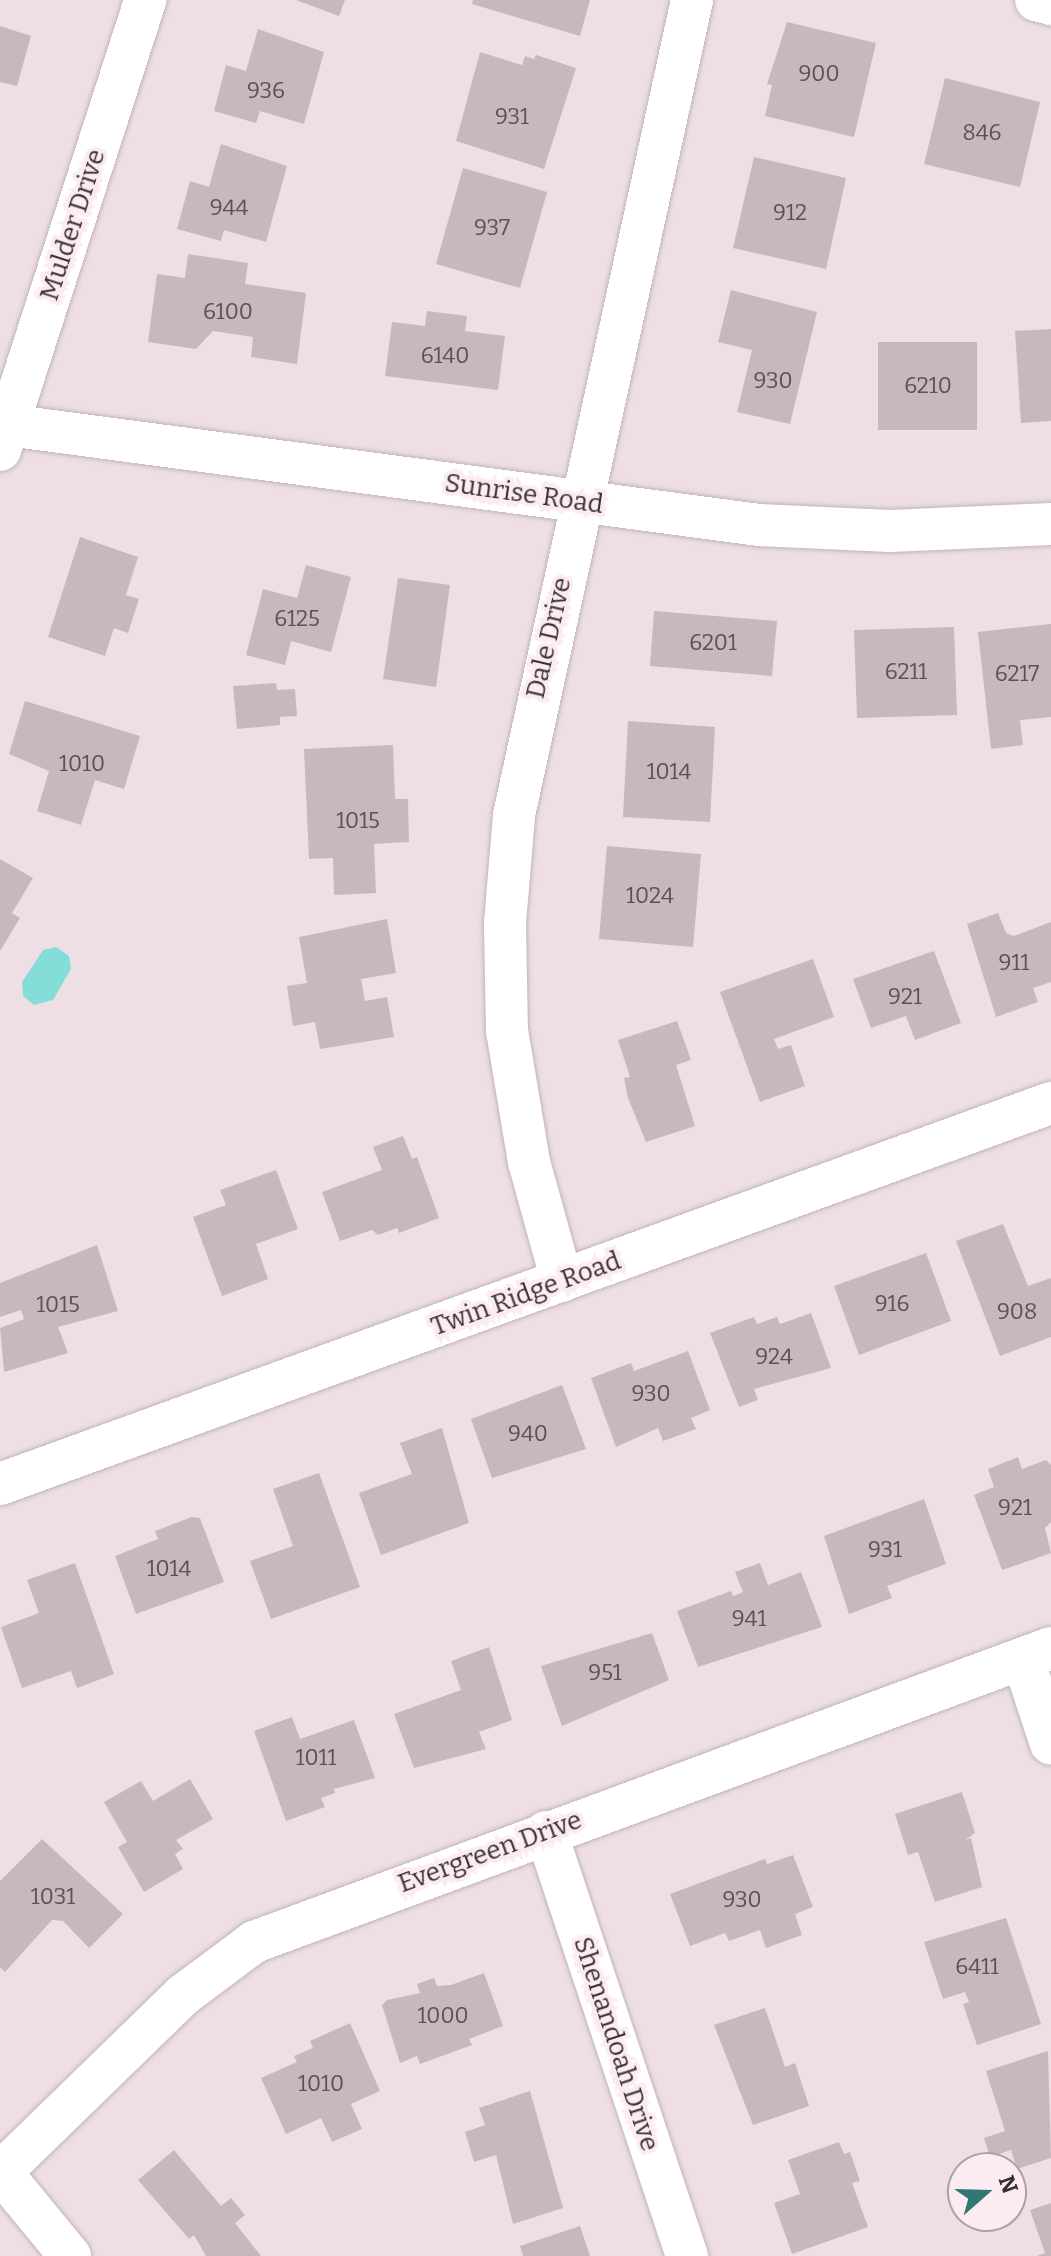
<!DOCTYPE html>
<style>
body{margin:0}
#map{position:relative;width:1051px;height:2256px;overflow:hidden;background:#eedfe4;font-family:Bitter,serif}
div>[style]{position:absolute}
.water>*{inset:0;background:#84ddd6}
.building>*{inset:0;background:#c7b8bd}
.roads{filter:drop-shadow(0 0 2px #c3b4b9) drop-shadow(0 0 2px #c3b4b9)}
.minor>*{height:42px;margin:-21px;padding:0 21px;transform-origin:21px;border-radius:21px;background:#fff}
span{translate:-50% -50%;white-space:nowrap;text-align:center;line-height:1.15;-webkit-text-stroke:8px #fcecf1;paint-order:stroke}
.number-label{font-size:22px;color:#5a5255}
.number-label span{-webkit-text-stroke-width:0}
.street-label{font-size:26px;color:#363032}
.north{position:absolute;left:947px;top:2152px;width:80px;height:80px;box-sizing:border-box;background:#fcecf1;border:2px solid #ada1a5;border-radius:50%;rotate:70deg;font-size:22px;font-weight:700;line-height:32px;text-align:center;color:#363032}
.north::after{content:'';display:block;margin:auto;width:28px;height:36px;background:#2f7773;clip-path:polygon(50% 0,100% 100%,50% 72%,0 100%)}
</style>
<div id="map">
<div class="water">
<div style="clip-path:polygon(56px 947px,69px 956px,71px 969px,53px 1000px,34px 1005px,23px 996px,22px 982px,43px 950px)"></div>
</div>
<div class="building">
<div style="clip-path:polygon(296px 0,345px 0,339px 16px)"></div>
<div style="clip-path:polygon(473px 0,590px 0,580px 36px,472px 4px)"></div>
<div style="clip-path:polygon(787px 22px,876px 43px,854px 137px,765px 116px,772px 85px,767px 84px)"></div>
<div style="clip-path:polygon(0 26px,31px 36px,17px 86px,0 82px)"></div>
<div style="clip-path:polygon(258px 29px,324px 52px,304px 124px,260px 111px,256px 123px,214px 111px,226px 65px,246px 71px)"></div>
<div style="clip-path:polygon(480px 52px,522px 65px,525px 56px,534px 59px,536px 55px,576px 68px,544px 169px,456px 141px)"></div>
<div style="clip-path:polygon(945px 78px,1040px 102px,1020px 187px,924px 164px)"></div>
<div style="clip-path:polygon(221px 144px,287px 166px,266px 242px,224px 230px,221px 241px,177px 229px,190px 181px,209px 187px)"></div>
<div style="clip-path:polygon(754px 157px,846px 178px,826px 269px,733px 248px)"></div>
<div style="clip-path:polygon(463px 168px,547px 192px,520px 288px,436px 264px)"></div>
<div style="clip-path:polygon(188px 254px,248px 263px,245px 284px,306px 293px,297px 364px,251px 357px,253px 337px,213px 331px,196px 349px,148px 342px,157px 274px,185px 278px)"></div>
<div style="clip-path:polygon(731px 290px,817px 312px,790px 424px,737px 412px,752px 350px,718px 342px)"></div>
<div style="clip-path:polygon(427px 311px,467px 316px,465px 331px,505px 336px,498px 390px,385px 376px,392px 322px,425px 326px)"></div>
<div style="clip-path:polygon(1051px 329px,1051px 421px,1021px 423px,1015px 331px)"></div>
<div style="clip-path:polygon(878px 342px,977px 342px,977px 430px,878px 430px)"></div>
<div style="clip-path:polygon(80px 537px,138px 557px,126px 595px,139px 599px,128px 633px,114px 628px,105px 656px,48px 637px)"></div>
<div style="clip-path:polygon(306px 565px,351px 577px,331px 652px,291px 641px,285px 665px,246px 655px,263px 589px,297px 598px)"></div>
<div style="clip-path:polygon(398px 578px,450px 585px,436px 687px,383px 679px)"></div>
<div style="clip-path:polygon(654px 611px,777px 621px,772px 676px,650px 666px)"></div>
<div style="clip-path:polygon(1051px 624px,1051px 717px,1020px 720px,1023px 745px,991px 749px,978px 632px)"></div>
<div style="clip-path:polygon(954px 627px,957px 715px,857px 718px,854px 630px)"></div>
<div style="clip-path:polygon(276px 683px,277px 690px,295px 689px,297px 716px,280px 717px,280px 725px,237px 729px,233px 686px)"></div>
<div style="clip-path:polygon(25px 701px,140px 736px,124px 789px,95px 780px,81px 825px,37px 811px,49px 771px,9px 754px)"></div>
<div style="clip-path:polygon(628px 721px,715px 727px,710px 822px,623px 817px)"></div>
<div style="clip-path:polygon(393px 745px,395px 799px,408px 799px,409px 842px,374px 844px,376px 893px,334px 895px,333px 858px,309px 859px,304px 749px)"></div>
<div style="clip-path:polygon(607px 846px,701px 854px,693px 947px,599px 939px)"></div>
<div style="clip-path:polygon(0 859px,33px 878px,12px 913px,20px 918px,0 951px)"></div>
<div style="clip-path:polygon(998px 913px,1006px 933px,1014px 936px,1051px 922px,1051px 982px,1033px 988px,1038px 1002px,996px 1017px,967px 924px)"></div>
<div style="clip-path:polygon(387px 919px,396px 973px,361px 979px,365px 1001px,387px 997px,394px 1037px,320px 1049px,315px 1022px,293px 1026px,287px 986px,307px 983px,299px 937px)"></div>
<div style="clip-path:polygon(934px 951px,961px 1023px,915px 1040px,906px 1016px,871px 1028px,853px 979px)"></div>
<div style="clip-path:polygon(813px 959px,834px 1017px,774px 1039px,778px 1049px,791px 1045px,805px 1086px,760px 1102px,720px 992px)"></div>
<div style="clip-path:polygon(677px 1021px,691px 1060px,676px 1065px,695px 1126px,646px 1142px,628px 1098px,624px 1078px,630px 1077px,618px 1040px)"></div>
<div style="clip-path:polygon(403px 1136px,412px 1159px,417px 1157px,439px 1218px,399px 1233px,397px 1228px,378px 1235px,372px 1230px,340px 1241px,322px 1192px,382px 1170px,373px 1147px)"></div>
<div style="clip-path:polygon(276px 1170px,298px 1229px,256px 1244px,268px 1279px,222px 1296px,193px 1217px,226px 1205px,220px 1190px)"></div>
<div style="clip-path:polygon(1003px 1224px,1028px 1286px,1051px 1278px,1051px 1337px,1000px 1356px,956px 1241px)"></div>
<div style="clip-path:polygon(97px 1245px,118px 1311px,58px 1327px,68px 1353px,4px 1372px,0 1328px,24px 1319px,21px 1310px,0 1317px,0 1283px)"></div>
<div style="clip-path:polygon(926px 1253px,951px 1321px,859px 1355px,834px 1286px)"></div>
<div style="clip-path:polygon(811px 1313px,831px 1368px,754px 1389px,758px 1400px,739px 1407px,710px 1333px,754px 1317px,757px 1324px,777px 1317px,780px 1324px)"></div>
<div style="clip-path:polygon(688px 1351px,710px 1410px,691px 1418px,696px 1429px,663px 1441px,658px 1428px,616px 1447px,591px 1378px,631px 1363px,634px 1371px)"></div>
<div style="clip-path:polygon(562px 1385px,586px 1449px,492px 1478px,471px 1419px)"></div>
<div style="clip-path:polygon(442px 1428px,469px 1523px,381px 1555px,359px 1493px,412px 1474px,400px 1443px)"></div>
<div style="clip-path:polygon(1018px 1457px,1022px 1469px,1046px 1460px,1051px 1465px,1051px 1522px,1045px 1528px,1051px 1553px,1002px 1570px,974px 1495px,994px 1487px,988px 1469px)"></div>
<div style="clip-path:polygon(319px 1473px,360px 1587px,271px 1619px,250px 1561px,293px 1546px,273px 1489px)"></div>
<div style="clip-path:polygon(924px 1499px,946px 1564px,887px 1586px,892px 1598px,849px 1614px,824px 1536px)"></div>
<div style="clip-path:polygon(192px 1517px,200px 1518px,224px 1582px,136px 1614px,115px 1556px,158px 1539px,155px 1531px)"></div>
<div style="clip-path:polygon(75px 1563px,114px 1674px,77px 1688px,71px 1671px,22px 1688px,1px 1627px,39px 1613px,27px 1580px)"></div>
<div style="clip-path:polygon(760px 1563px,768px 1585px,801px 1572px,822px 1627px,698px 1667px,677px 1611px,731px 1591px,733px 1596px,743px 1592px,735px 1572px)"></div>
<div style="clip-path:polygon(652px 1633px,669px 1680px,562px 1726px,541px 1666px)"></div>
<div style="clip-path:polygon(489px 1647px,512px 1720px,479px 1732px,486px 1749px,414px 1768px,394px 1714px,461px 1690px,451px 1661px)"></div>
<div style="clip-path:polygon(292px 1717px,300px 1739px,354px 1720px,375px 1778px,334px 1789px,335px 1793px,321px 1798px,325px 1807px,286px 1821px,254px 1731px)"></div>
<div style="clip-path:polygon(190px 1779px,213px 1819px,176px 1840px,183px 1849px,175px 1854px,183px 1869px,144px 1892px,118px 1847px,127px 1842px,104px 1802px,141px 1781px,153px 1801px)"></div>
<div style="clip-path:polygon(962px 1792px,975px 1833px,965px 1840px,971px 1838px,982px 1887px,935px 1902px,918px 1852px,908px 1855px,895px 1814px)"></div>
<div style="clip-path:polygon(42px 1839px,123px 1914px,89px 1948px,63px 1921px,52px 1920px,5px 1972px,0 1967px,0 1881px)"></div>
<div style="clip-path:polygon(793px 1855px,813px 1907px,795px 1914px,802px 1935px,766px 1948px,760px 1930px,729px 1941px,725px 1933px,690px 1946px,670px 1894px,765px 1859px,767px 1864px)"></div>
<div style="clip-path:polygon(1006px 1918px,1041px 2024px,977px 2045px,963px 2004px,969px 2002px,965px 1992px,943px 1999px,924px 1942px)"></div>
<div style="clip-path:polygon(484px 1973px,503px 2026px,469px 2039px,472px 2045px,420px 2064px,417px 2056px,400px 2063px,382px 2005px,387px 2000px,420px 1993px,417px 1984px,434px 1978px,437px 1986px,451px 1985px)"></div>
<div style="clip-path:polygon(765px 2008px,785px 2067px,795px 2063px,809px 2106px,753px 2125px,714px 2025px)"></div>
<div style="clip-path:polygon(350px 2023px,380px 2091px,351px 2104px,362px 2129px,332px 2142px,321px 2118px,286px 2134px,261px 2078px,297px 2062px,294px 2056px,313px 2048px,310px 2041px)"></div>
<div style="clip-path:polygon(1048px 2051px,1051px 2158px,1017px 2169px,1011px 2150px,990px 2157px,984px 2138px,1005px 2131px,986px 2071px)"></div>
<div style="clip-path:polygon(530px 2091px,563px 2208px,513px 2224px,496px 2155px,474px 2162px,465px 2132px,485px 2125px,479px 2108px)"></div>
<div style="clip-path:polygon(839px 2142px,844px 2154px,850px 2152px,860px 2181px,852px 2183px,868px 2227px,792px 2254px,774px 2203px,800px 2194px,788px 2160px)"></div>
<div style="clip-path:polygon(174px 2150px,221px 2206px,231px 2198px,245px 2215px,235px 2223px,261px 2256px,206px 2256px,194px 2235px,189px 2239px,138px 2180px)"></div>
<div style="clip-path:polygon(1051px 2203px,1051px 2256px,1037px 2256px,1045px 2253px,1030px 2210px)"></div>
<div style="clip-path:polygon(580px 2226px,590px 2256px,523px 2256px,520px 2246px)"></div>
</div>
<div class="roads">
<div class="minor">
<div style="left:1036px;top:0;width:16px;rotate:15deg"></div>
<div style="left:0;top:424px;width:766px;rotate:7.58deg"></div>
<div style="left:759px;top:525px;width:131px;rotate:2.6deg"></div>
<div style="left:890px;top:531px;width:161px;rotate:-2.5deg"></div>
<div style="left:0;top:450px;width:473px;rotate:-72.1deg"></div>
<div style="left:562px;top:1281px;width:123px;rotate:-105.5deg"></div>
<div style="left:529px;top:1162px;width:133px;rotate:-99.5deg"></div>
<div style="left:507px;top:1031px;width:108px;rotate:-91.1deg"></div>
<div style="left:505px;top:923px;width:108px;rotate:-85.2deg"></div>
<div style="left:514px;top:815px;width:834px;rotate:-77.68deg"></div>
<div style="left:0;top:1484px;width:1118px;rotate:-19.93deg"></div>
<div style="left:1023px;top:1659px;width:89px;rotate:71.8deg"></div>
<div style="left:546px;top:1832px;width:447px;rotate:71.6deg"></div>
<div style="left:1px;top:2172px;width:109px;rotate:50.6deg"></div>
<div style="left:0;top:2173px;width:255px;rotate:-44.2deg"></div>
<div style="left:183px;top:1995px;width:89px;rotate:-36.7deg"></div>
<div style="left:254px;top:1942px;width:849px;rotate:-20.25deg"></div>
</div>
</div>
<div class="number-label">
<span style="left:819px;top:74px">900</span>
<span style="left:266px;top:91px">936</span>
<span style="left:512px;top:117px">931</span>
<span style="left:982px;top:133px">846</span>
<span style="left:229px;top:208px">944</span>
<span style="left:790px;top:213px">912</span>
<span style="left:492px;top:228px">937</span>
<span style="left:228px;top:312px">6100</span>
<span style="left:445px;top:356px">6140</span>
<span style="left:773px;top:381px">930</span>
<span style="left:928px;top:386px">6210</span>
<span style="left:297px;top:619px">6125</span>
<span style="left:713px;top:643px">6201</span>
<span style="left:906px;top:672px">6211</span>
<span style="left:1017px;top:674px">6217</span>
<span style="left:82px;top:764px">1010</span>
<span style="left:669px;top:772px">1014</span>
<span style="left:358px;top:821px">1015</span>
<span style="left:650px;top:896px">1024</span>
<span style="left:1014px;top:963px">911</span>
<span style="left:905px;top:997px">921</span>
<span style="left:892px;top:1304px">916</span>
<span style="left:58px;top:1305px">1015</span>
<span style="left:1017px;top:1312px">908</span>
<span style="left:774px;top:1357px">924</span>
<span style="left:651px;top:1394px">930</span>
<span style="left:528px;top:1434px">940</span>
<span style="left:1015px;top:1508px">921</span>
<span style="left:885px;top:1550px">931</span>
<span style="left:169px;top:1569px">1014</span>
<span style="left:749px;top:1619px">941</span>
<span style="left:605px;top:1673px">951</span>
<span style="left:316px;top:1758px">1011</span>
<span style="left:53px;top:1897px">1031</span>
<span style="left:742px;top:1900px">930</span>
<span style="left:977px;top:1967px">6411</span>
<span style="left:443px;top:2016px">1000</span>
<span style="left:321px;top:2084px">1010</span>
</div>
<div class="street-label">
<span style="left:73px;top:225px;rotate:-72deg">Mulder Drive</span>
<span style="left:524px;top:494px;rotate:8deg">Sunrise Road</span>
<span style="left:549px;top:638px;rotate:-77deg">Dale Drive</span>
<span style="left:526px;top:1294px;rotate:-20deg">Twin Ridge Road</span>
<span style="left:490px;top:1852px;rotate:-20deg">Evergreen Drive</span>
<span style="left:616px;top:2044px;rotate:72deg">Shenandoah Drive</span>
</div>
<div class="north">N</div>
</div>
